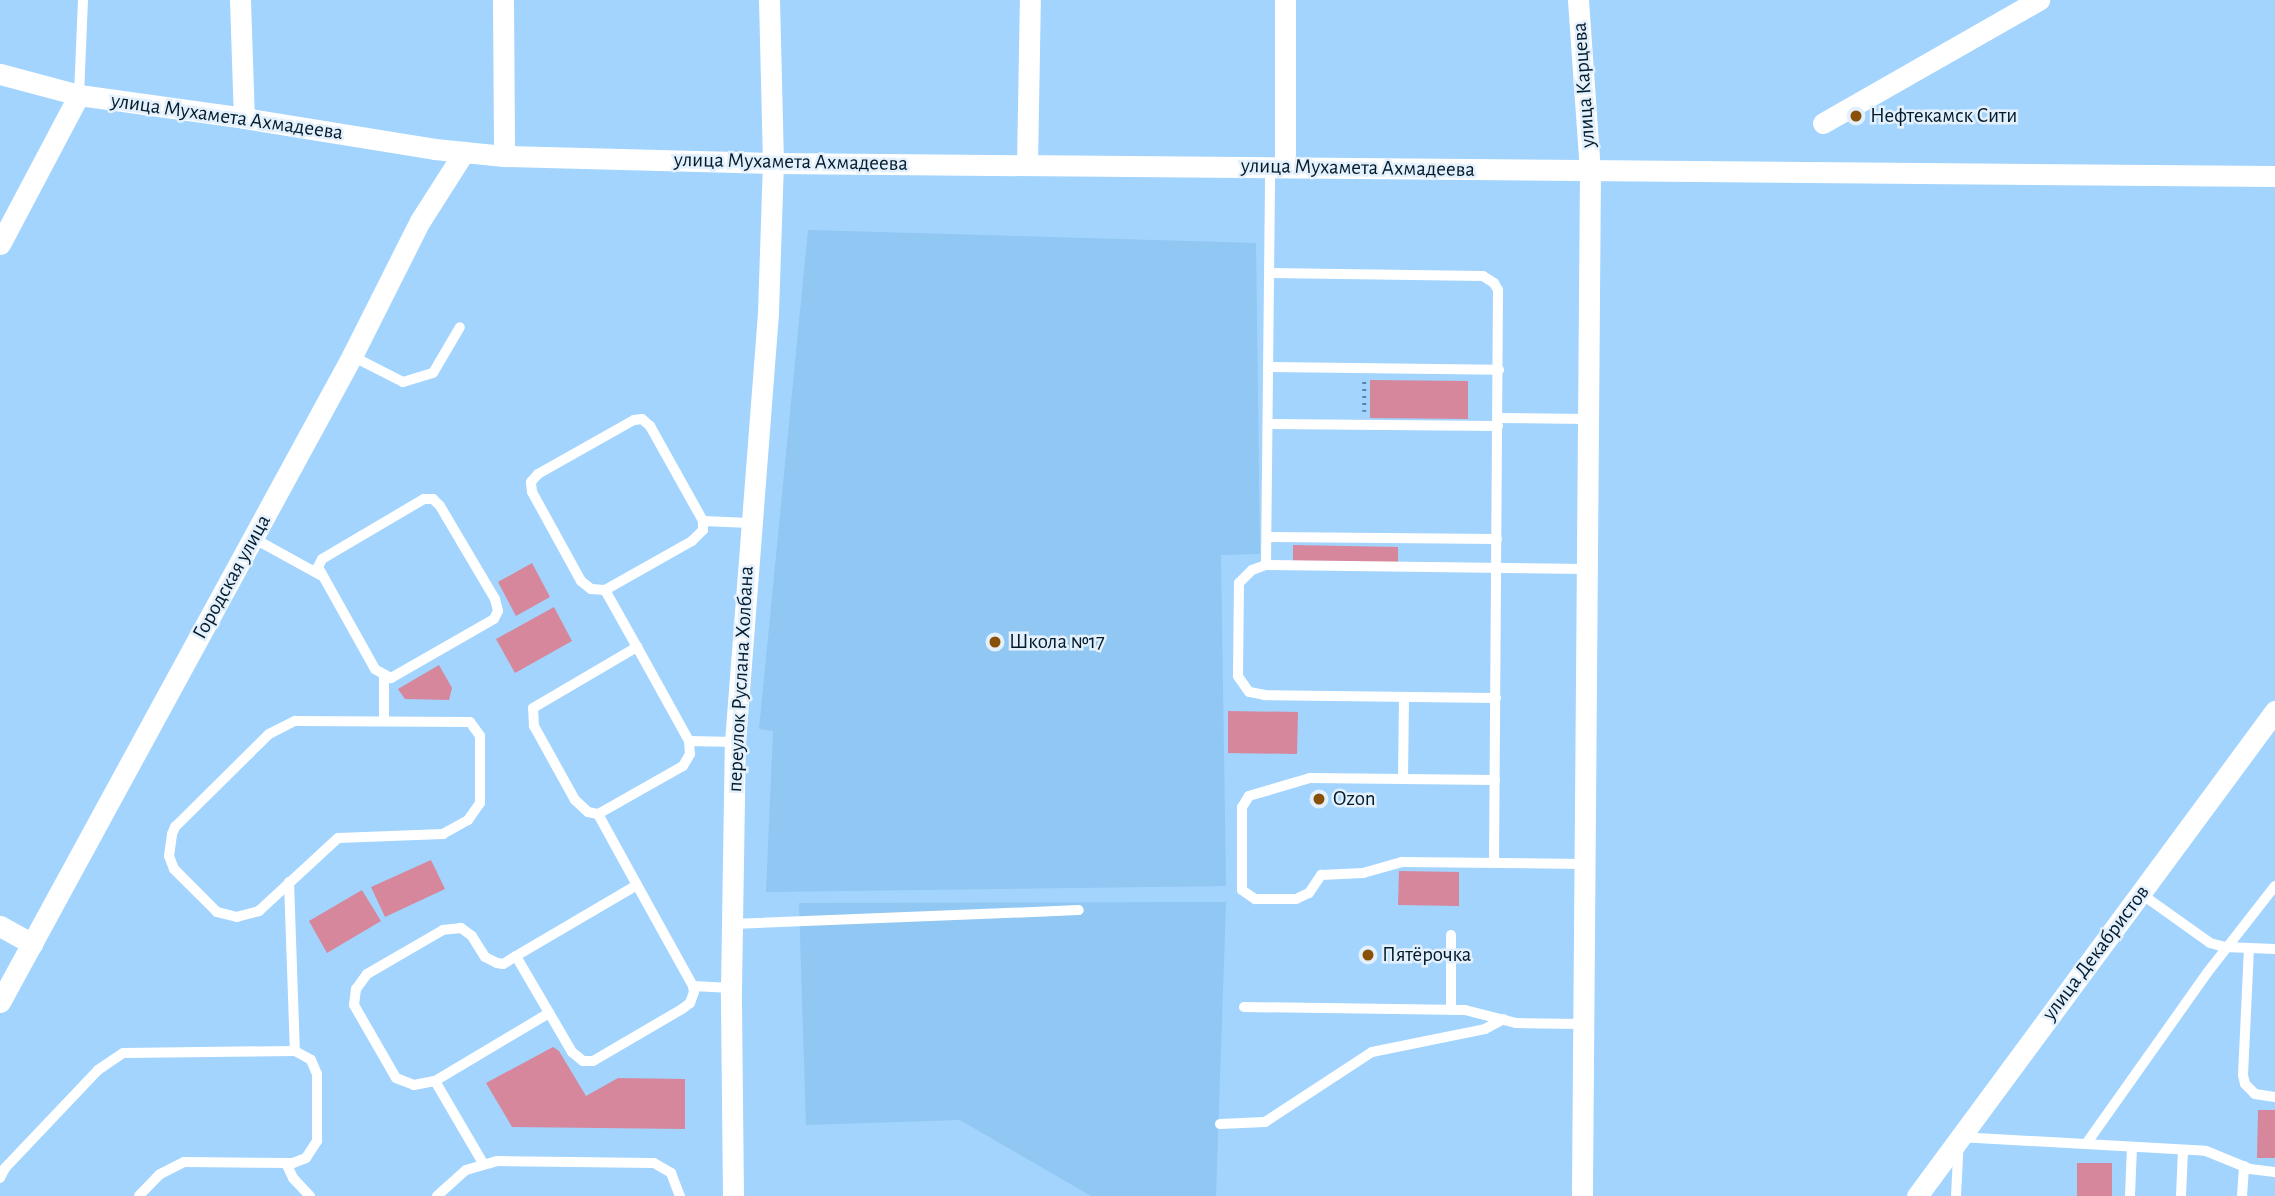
<!DOCTYPE html>
<meta charset="utf-8">
<style>
body{margin:0}
#map{position:relative;width:2275px;height:1196px;overflow:hidden;background:#a2d4fe;font-family:"Alegreya Sans",sans-serif}
div>[style]{position:absolute}
.built>*{inset:0;background:#90c7f3}
.green>*{inset:0;background:#d6879b}
.path>*{height:3.5px;margin-top:-1.75px;transform-origin:0;background:repeating-linear-gradient(90deg,#5c83a2 0 2px,transparent 0 7px)}
.lane>*{height:10px;margin:-5px;padding:0 5px;transform-origin:5px;border-radius:5px;background:#fff}
.street>*{height:21px;margin:-10.5px;padding:0 10.5px;transform-origin:10.5px;border-radius:10.5px;background:#fff}
.dots>*{width:19px;height:19px;translate:-50% -50%;box-sizing:border-box;border:4px solid #e4f0fb;border-radius:50%}
span{translate:-50% -50%;white-space:nowrap;text-align:center;line-height:1.15;-webkit-text-stroke:5px #e4f0fb;paint-order:stroke}
.street-label{font-size:21px;color:#021b2d}
.poi-label{font-size:21px;color:#021b2d}
.left{translate:0 -50%;text-align:left}
</style>
<div id="map">
<div class="built">
<div style="clip-path:polygon(808px 230px,1256px 243px,1260px 554px,1221px 555px,1226px 886px,766px 892px,773px 731px,759px 729px)"></div>
<div style="clip-path:polygon(1226px 902px,1216px 1196px,1091px 1196px,960px 1120px,806px 1125px,799px 903px)"></div>
</div>
<div class="green">
<div style="clip-path:polygon(1370px 380px,1468px 381px,1468px 419px,1370px 418px)"></div>
<div style="clip-path:polygon(1293px 545px,1398px 547px,1398px 564px,1293px 563px)"></div>
<div style="clip-path:polygon(532px 563px,550px 597px,516px 616px,498px 582px)"></div>
<div style="clip-path:polygon(554px 607px,572px 641px,515px 673px,496px 639px)"></div>
<div style="clip-path:polygon(439px 665px,452px 688px,449px 700px,405px 699px,398px 689px)"></div>
<div style="clip-path:polygon(1228px 711px,1298px 712px,1297px 754px,1228px 753px)"></div>
<div style="clip-path:polygon(431px 860px,445px 889px,385px 917px,371px 887px)"></div>
<div style="clip-path:polygon(1399px 871px,1459px 872px,1459px 906px,1398px 905px)"></div>
<div style="clip-path:polygon(362px 890px,381px 921px,327px 953px,309px 921px)"></div>
<div style="clip-path:polygon(553px 1047px,559px 1051px,586px 1096px,618px 1078px,685px 1079px,685px 1129px,512px 1127px,486px 1083px)"></div>
<div style="clip-path:polygon(2258px 1110px,2275px 1110px,2275px 1158px,2257px 1158px)"></div>
<div style="clip-path:polygon(2077px 1163px,2112px 1163px,2112px 1196px,2077px 1196px)"></div>
</div>
<div class="path">
<div style="left:1364px;top:412px;width:31px;rotate:-90deg"></div>
</div>
<div class="lane">
<div style="left:79px;top:95px;width:95px;rotate:-87.6deg"></div>
<div style="left:1269px;top:273px;width:214px;rotate:0.8deg"></div>
<div style="left:1483px;top:276px;width:13px;rotate:32deg"></div>
<div style="left:1494px;top:283px;width:8px;rotate:60deg"></div>
<div style="left:1498px;top:290px;width:573px;rotate:90.4deg"></div>
<div style="left:352px;top:356px;width:57px;rotate:27deg"></div>
<div style="left:403px;top:382px;width:31px;rotate:-17deg"></div>
<div style="left:433px;top:373px;width:53px;rotate:-59.6deg"></div>
<div style="left:1268px;top:367px;width:231px;rotate:0.7deg"></div>
<div style="left:1498px;top:418px;width:90px;rotate:0.6deg"></div>
<div style="left:642px;top:419px;width:11px;rotate:41deg"></div>
<div style="left:650px;top:426px;width:109px;rotate:60.8deg"></div>
<div style="left:703px;top:521px;width:9px;rotate:90deg"></div>
<div style="left:703px;top:530px;width:16px;rotate:135deg"></div>
<div style="left:692px;top:541px;width:100px;rotate:150.6deg"></div>
<div style="left:605px;top:590px;width:14px;rotate:-176deg"></div>
<div style="left:591px;top:589px;width:13px;rotate:-141deg"></div>
<div style="left:581px;top:581px;width:102px;rotate:-118.8deg"></div>
<div style="left:532px;top:492px;width:10px;rotate:-96deg"></div>
<div style="left:531px;top:482px;width:11px;rotate:-49deg"></div>
<div style="left:538px;top:474px;width:110px;rotate:-29.4deg"></div>
<div style="left:634px;top:420px;width:8px;rotate:-7deg"></div>
<div style="left:1268px;top:424px;width:230px;rotate:0.5deg"></div>
<div style="left:424px;top:499px;width:9px"></div>
<div style="left:433px;top:499px;width:10px;rotate:45deg"></div>
<div style="left:440px;top:506px;width:108px;rotate:59.4deg"></div>
<div style="left:495px;top:599px;width:12px;rotate:76deg"></div>
<div style="left:498px;top:611px;width:9px;rotate:117deg"></div>
<div style="left:494px;top:619px;width:119px;rotate:150.2deg"></div>
<div style="left:391px;top:678px;width:18px;rotate:-151deg"></div>
<div style="left:375px;top:669px;width:117px;rotate:-119.2deg"></div>
<div style="left:318px;top:567px;width:9px;rotate:-63deg"></div>
<div style="left:322px;top:559px;width:118px;rotate:-30.5deg"></div>
<div style="left:703px;top:521px;width:47px;rotate:2.4deg"></div>
<div style="left:1267px;top:537px;width:230px;rotate:0.5deg"></div>
<div style="left:253px;top:538px;width:77px;rotate:28.9deg"></div>
<div style="left:1266px;top:565px;width:398px;rotate:-89.4deg"></div>
<div style="left:605px;top:590px;width:65px;rotate:60.7deg"></div>
<div style="left:637px;top:647px;width:107px;rotate:61deg"></div>
<div style="left:689px;top:741px;width:13px;rotate:86deg"></div>
<div style="left:690px;top:754px;width:14px;rotate:120deg"></div>
<div style="left:683px;top:766px;width:98px;rotate:150.5deg"></div>
<div style="left:598px;top:814px;width:10px;rotate:-169deg"></div>
<div style="left:588px;top:812px;width:18px;rotate:-137deg"></div>
<div style="left:575px;top:800px;width:85px;rotate:-119deg"></div>
<div style="left:534px;top:726px;width:18px;rotate:-93deg"></div>
<div style="left:533px;top:708px;width:121px;rotate:-30.4deg"></div>
<div style="left:1496px;top:698px;width:231px;rotate:-179.3deg"></div>
<div style="left:1265px;top:695px;width:16px;rotate:-169deg"></div>
<div style="left:1249px;top:692px;width:19px;rotate:-125deg"></div>
<div style="left:1238px;top:676px;width:93px;rotate:-89.4deg"></div>
<div style="left:1239px;top:583px;width:18px;rotate:-45deg"></div>
<div style="left:1252px;top:570px;width:15px;rotate:-20deg"></div>
<div style="left:1266px;top:565px;width:321px;rotate:0.7deg"></div>
<div style="left:384px;top:720px;width:44px;rotate:-90deg"></div>
<div style="left:295px;top:721px;width:175px;rotate:0.3deg"></div>
<div style="left:470px;top:722px;width:17px;rotate:54deg"></div>
<div style="left:480px;top:736px;width:67px;rotate:90deg"></div>
<div style="left:480px;top:803px;width:21px;rotate:125deg"></div>
<div style="left:468px;top:820px;width:29px;rotate:151deg"></div>
<div style="left:443px;top:834px;width:105px;rotate:177.8deg"></div>
<div style="left:338px;top:838px;width:108px;rotate:137.3deg"></div>
<div style="left:259px;top:911px;width:23px;rotate:165deg"></div>
<div style="left:237px;top:917px;width:21px;rotate:-166deg"></div>
<div style="left:217px;top:912px;width:61px;rotate:-135deg"></div>
<div style="left:174px;top:869px;width:14px;rotate:-111deg"></div>
<div style="left:169px;top:856px;width:22px;rotate:-82deg"></div>
<div style="left:172px;top:834px;width:8px;rotate:-67deg"></div>
<div style="left:175px;top:827px;width:132px;rotate:-44.7deg"></div>
<div style="left:269px;top:734px;width:29px;rotate:-27deg"></div>
<div style="left:689px;top:741px;width:46px;rotate:1.2deg"></div>
<div style="left:1403px;top:779px;width:82px;rotate:-89.3deg"></div>
<div style="left:1495px;top:780px;width:185px;rotate:-179.4deg"></div>
<div style="left:1310px;top:778px;width:64px;rotate:163.6deg"></div>
<div style="left:1249px;top:796px;width:13px;rotate:122deg"></div>
<div style="left:1242px;top:807px;width:83px;rotate:90deg"></div>
<div style="left:1242px;top:890px;width:16px;rotate:35deg"></div>
<div style="left:1255px;top:899px;width:41px"></div>
<div style="left:1296px;top:899px;width:14px;rotate:-25deg"></div>
<div style="left:1309px;top:893px;width:22px;rotate:-56deg"></div>
<div style="left:1321px;top:875px;width:42px;rotate:-2.7deg"></div>
<div style="left:1363px;top:873px;width:41px;rotate:-15.8deg"></div>
<div style="left:1402px;top:862px;width:183px;rotate:0.6deg"></div>
<div style="left:598px;top:814px;width:81px;rotate:61.2deg"></div>
<div style="left:637px;top:885px;width:115px;rotate:61deg"></div>
<div style="left:693px;top:986px;width:6px;rotate:81deg"></div>
<div style="left:694px;top:992px;width:12px;rotate:110deg"></div>
<div style="left:690px;top:1003px;width:10px;rotate:143deg"></div>
<div style="left:682px;top:1009px;width:103px;rotate:149.7deg"></div>
<div style="left:593px;top:1061px;width:10px;rotate:180deg"></div>
<div style="left:583px;top:1061px;width:14px;rotate:-141deg"></div>
<div style="left:572px;top:1052px;width:111px;rotate:-120.3deg"></div>
<div style="left:516px;top:956px;width:140px;rotate:-30.4deg"></div>
<div style="left:289px;top:882px;width:169px;rotate:88deg"></div>
<div style="left:2140px;top:893px;width:86px;rotate:35.5deg"></div>
<div style="left:2210px;top:943px;width:16px;rotate:15deg"></div>
<div style="left:2225px;top:947px;width:50px;rotate:2.3deg"></div>
<div style="left:733px;top:924px;width:346px;rotate:-2.3deg"></div>
<div style="left:2249px;top:948px;width:127px;rotate:92.7deg"></div>
<div style="left:2243px;top:1075px;width:9px;rotate:77deg"></div>
<div style="left:2245px;top:1084px;width:14px;rotate:45deg"></div>
<div style="left:2255px;top:1094px;width:20px;rotate:9deg"></div>
<div style="left:516px;top:956px;width:15px;rotate:148deg"></div>
<div style="left:503px;top:964px;width:6px;rotate:-171deg"></div>
<div style="left:497px;top:963px;width:13px;rotate:-153deg"></div>
<div style="left:485px;top:957px;width:25px;rotate:-122deg"></div>
<div style="left:472px;top:936px;width:14px;rotate:-144deg"></div>
<div style="left:461px;top:928px;width:18px;rotate:174deg"></div>
<div style="left:443px;top:930px;width:88px;rotate:149.9deg"></div>
<div style="left:367px;top:974px;width:19px;rotate:126deg"></div>
<div style="left:356px;top:989px;width:16px;rotate:97deg"></div>
<div style="left:354px;top:1005px;width:84px;rotate:60.1deg"></div>
<div style="left:396px;top:1078px;width:19px;rotate:21deg"></div>
<div style="left:414px;top:1085px;width:21px;rotate:-11deg"></div>
<div style="left:435px;top:1081px;width:133px;rotate:-30.8deg"></div>
<div style="left:693px;top:986px;width:38px;rotate:3deg"></div>
<div style="left:1244px;top:1007px;width:221px;rotate:0.8deg"></div>
<div style="left:1465px;top:1010px;width:53px;rotate:14.3deg"></div>
<div style="left:1516px;top:1023px;width:67px;rotate:0.9deg"></div>
<div style="left:1451px;top:1010px;width:75px;rotate:-90deg"></div>
<div style="left:435px;top:1081px;width:95px;rotate:59.7deg"></div>
<div style="left:1220px;top:1124px;width:45px;rotate:-2.5deg"></div>
<div style="left:1265px;top:1122px;width:128px;rotate:-33.2deg"></div>
<div style="left:1372px;top:1052px;width:115px;rotate:-11.5deg"></div>
<div style="left:1485px;top:1029px;width:21px;rotate:-28deg"></div>
<div style="left:2086px;top:1144px;width:209px;rotate:-54.7deg"></div>
<div style="left:2207px;top:973px;width:110px;rotate:-52deg"></div>
<div style="left:286px;top:1163px;width:17px;rotate:65deg"></div>
<div style="left:293px;top:1178px;width:25px;rotate:47deg"></div>
<div style="left:0;top:1178px;width:11px;rotate:-63deg"></div>
<div style="left:5px;top:1168px;width:135px;rotate:-46.5deg"></div>
<div style="left:98px;top:1070px;width:30px;rotate:-34deg"></div>
<div style="left:123px;top:1053px;width:172px;rotate:-0.7deg"></div>
<div style="left:295px;top:1051px;width:18px;rotate:29deg"></div>
<div style="left:311px;top:1060px;width:15px;rotate:67deg"></div>
<div style="left:317px;top:1074px;width:67px;rotate:90deg"></div>
<div style="left:317px;top:1141px;width:20px;rotate:123deg"></div>
<div style="left:306px;top:1158px;width:14px;rotate:159deg"></div>
<div style="left:293px;top:1163px;width:109px;rotate:-179.5deg"></div>
<div style="left:184px;top:1162px;width:27px;rotate:153deg"></div>
<div style="left:160px;top:1174px;width:30px;rotate:134deg"></div>
<div style="left:437px;top:1196px;width:39px;rotate:-42deg"></div>
<div style="left:466px;top:1170px;width:32px;rotate:-16deg"></div>
<div style="left:497px;top:1161px;width:157px;rotate:0.7deg"></div>
<div style="left:654px;top:1163px;width:20px;rotate:30deg"></div>
<div style="left:671px;top:1173px;width:25px;rotate:69deg"></div>
<div style="left:1956px;top:1196px;width:59px;rotate:-87.1deg"></div>
<div style="left:1959px;top:1137px;width:247px;rotate:3.2deg"></div>
<div style="left:2206px;top:1151px;width:48px;rotate:22.2deg"></div>
<div style="left:2250px;top:1169px;width:25px;rotate:7deg"></div>
<div style="left:2130px;top:1196px;width:49px;rotate:-87.7deg"></div>
<div style="left:2181px;top:1196px;width:46px;rotate:-87.5deg"></div>
<div style="left:2242px;top:1196px;width:30px;rotate:-86deg"></div>
</div>
<div class="street">
<div style="left:240px;top:0;width:118px;rotate:88.1deg"></div>
<div style="left:503px;top:0;width:156px;rotate:89.6deg"></div>
<div style="left:1285px;top:0;width:167px;rotate:90deg"></div>
<div style="left:1578px;top:0;width:170px;rotate:86deg"></div>
<div style="left:1590px;top:170px;width:1026px;rotate:90.45deg"></div>
<div style="left:0;top:74px;width:82px;rotate:14.9deg"></div>
<div style="left:79px;top:95px;width:167px;rotate:7.9deg"></div>
<div style="left:244px;top:118px;width:193px;rotate:9.2deg"></div>
<div style="left:435px;top:149px;width:69px;rotate:5.8deg"></div>
<div style="left:504px;top:156px;width:269px;rotate:1.5deg"></div>
<div style="left:773px;top:163px;width:1502px;rotate:0.5deg"></div>
<div style="left:1823px;top:123px;width:249px;rotate:-29.7deg"></div>
<div style="left:1027px;top:165px;width:165px;rotate:-89deg"></div>
<div style="left:0;top:244px;width:169px;rotate:-62.1deg"></div>
<div style="left:0;top:926px;width:37px;rotate:29deg"></div>
<div style="left:0;top:1002px;width:736px;rotate:-61.41deg"></div>
<div style="left:352px;top:356px;width:151px;rotate:-63.3deg"></div>
<div style="left:420px;top:221px;width:82px;rotate:-57.5deg"></div>
<div style="left:733px;top:1196px;width:208px;rotate:-90.6deg"></div>
<div style="left:731px;top:988px;width:246px;rotate:-89.1deg"></div>
<div style="left:735px;top:742px;width:431px;rotate:-85.6deg"></div>
<div style="left:768px;top:312px;width:149px;rotate:-88.1deg"></div>
<div style="left:773px;top:163px;width:163px;rotate:-91.4deg"></div>
<div style="left:1917px;top:1196px;width:603px;rotate:-53.57deg"></div>
</div>
<div class="dots">
<div style="left:1856px;top:116px;background:#895007"></div>
<div style="left:995px;top:642px;background:#895007"></div>
<div style="left:1319px;top:799px;background:#895007"></div>
<div style="left:1368px;top:955px;background:#895007"></div>
</div>
<div class="street-label">
<span style="left:1584px;top:85px;rotate:-94deg">улица Карцева</span>
<span style="left:227px;top:117px;rotate:8deg">улица Мухамета Ахмадеева</span>
<span style="left:791px;top:162px;rotate:1deg">улица Мухамета Ахмадеева</span>
<span style="left:1358px;top:168px;rotate:1deg">улица Мухамета Ахмадеева</span>
<span style="left:232px;top:577px;rotate:-61deg">Городская улица</span>
<span style="left:741px;top:679px;rotate:-87deg">переулок Руслана Холбана</span>
<span style="left:2096px;top:953px;rotate:-53deg">улица Декабристов</span>
</div>
<div class="poi-label">
<span class="left" style="left:1870px;top:116px">Нефтекамск Сити</span>
<span class="left" style="left:1009px;top:642px">Школа №17</span>
<span class="left" style="left:1333px;top:799px">Ozon</span>
<span class="left" style="left:1382px;top:955px">Пятёрочка</span>
</div>
</div>
